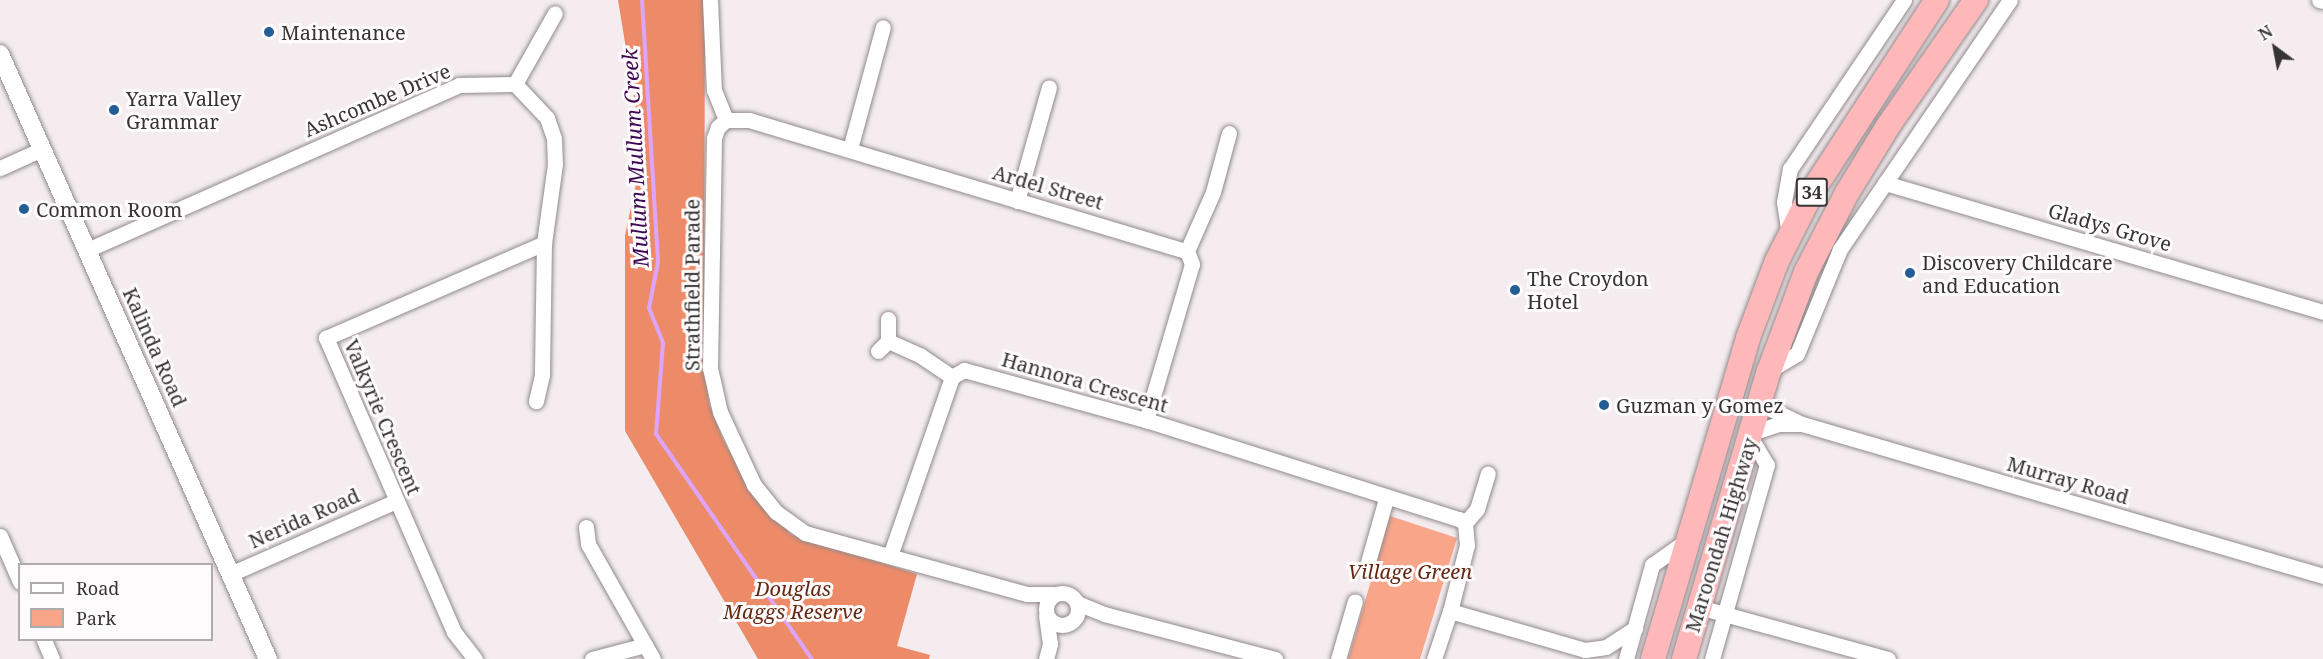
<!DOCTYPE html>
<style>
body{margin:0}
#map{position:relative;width:2323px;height:659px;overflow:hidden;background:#f4ecef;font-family:"Noto Serif",serif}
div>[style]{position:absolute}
.green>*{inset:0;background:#f8a589}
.forest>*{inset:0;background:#ed8b69}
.stream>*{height:4px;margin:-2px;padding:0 2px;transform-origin:2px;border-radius:2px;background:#dda5f9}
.roads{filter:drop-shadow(0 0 2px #918a8c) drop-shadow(0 0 2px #918a8c)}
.minor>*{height:15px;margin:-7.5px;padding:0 7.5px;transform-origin:7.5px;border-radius:7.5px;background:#fff}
.minor>.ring{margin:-7.5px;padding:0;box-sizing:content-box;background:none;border:15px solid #fff;border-radius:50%}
.tertiary>*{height:18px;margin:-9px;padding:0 9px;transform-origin:9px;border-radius:9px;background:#fff}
.trunk>*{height:24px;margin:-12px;padding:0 12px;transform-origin:12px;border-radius:12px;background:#feb8ba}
.dots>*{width:16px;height:16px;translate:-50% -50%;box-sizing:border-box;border:3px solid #fefbfc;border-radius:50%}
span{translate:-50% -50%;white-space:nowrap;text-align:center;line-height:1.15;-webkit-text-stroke:6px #fefbfc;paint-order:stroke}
.shield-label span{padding:2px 4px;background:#fefbfc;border:2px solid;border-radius:4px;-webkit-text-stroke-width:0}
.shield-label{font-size:18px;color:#373435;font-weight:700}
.poi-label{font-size:20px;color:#373435}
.left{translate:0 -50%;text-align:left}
.street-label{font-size:20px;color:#373435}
.park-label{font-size:20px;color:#642710;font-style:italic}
.water-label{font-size:21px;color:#3f0854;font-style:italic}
.legend{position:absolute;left:18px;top:563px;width:195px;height:78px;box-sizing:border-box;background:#fefbfc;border:2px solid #aeabac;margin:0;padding:8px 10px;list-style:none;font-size:18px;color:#373435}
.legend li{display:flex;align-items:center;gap:12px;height:30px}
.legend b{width:30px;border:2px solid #aeabac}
.north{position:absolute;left:2245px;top:18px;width:60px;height:60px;-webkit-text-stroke:4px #fefbfc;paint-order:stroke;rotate:328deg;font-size:16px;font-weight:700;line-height:24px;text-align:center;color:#373435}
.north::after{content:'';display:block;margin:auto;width:21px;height:27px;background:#373435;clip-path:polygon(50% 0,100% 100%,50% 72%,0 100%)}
</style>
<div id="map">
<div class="green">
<div style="clip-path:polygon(1390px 516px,1457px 538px,1420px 659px,1348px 659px)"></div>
</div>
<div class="forest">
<div style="clip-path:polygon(618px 0,705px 0,704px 359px,709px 403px,723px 439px,753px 496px,792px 535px,917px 574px,897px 646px,930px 655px,929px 659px,758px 659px,625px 431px,625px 235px,643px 152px)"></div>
</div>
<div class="stream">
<div style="left:642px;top:0;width:262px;rotate:86.5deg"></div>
<div style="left:658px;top:262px;width:47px;rotate:101.1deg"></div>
<div style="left:649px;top:308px;width:38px;rotate:68deg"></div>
<div style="left:663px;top:343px;width:91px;rotate:94.4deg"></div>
<div style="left:656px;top:434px;width:274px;rotate:55.3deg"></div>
</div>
<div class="roads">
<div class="minor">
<div style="left:710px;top:0;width:90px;rotate:87.5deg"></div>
<div style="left:714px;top:90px;width:32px;rotate:68deg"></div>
<div style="left:726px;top:120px;width:11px;rotate:139deg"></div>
<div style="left:718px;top:127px;width:12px;rotate:110deg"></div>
<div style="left:714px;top:138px;width:230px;rotate:91deg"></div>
<div style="left:710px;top:368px;width:45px;rotate:77.2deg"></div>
<div style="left:720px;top:412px;width:81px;rotate:65deg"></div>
<div style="left:754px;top:485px;width:35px;rotate:51deg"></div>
<div style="left:776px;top:512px;width:36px;rotate:36deg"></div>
<div style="left:805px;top:533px;width:230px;rotate:15.4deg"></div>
<div style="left:1027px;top:594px;width:26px"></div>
<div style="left:2319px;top:0;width:4px;rotate:14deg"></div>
<div style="left:515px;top:84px;width:81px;rotate:-60.6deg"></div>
<div style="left:726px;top:120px;width:23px"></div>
<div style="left:749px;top:120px;width:457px;rotate:16.7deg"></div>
<div style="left:1187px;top:251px;width:14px;rotate:69deg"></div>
<div style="left:1192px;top:264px;width:163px;rotate:106.4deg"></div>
<div style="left:850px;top:149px;width:126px;rotate:-74.9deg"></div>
<div style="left:0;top:168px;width:46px;rotate:-24.3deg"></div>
<div style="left:1885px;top:183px;width:457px;rotate:16.4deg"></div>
<div style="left:1017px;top:201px;width:118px;rotate:-74.3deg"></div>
<div style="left:1789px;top:234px;width:32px;rotate:-99deg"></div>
<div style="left:1784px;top:202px;width:34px;rotate:-80deg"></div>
<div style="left:1790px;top:169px;width:204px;rotate:-56deg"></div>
<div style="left:87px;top:250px;width:407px;rotate:-23.9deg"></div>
<div style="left:459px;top:85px;width:56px;rotate:-1deg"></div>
<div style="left:515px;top:84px;width:47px;rotate:46.7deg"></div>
<div style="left:547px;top:118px;width:21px;rotate:71deg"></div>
<div style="left:554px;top:138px;width:26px;rotate:88deg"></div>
<div style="left:555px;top:164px;width:80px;rotate:97.9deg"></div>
<div style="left:544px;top:243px;width:132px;rotate:90.9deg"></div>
<div style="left:542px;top:375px;width:27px;rotate:103deg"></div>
<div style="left:1187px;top:251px;width:64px;rotate:-66.2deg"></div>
<div style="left:1213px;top:192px;width:61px;rotate:-74.8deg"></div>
<div style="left:888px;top:341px;width:36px;rotate:24deg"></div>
<div style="left:921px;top:356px;width:37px;rotate:34deg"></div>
<div style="left:878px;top:351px;width:14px;rotate:-45deg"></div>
<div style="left:888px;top:341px;width:22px;rotate:-90deg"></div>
<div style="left:1770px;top:370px;width:31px;rotate:-31deg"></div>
<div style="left:1797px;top:354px;width:113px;rotate:-67.7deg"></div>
<div style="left:1840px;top:249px;width:301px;rotate:-55.7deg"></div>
<div style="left:1760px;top:404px;width:47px;rotate:25.5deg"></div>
<div style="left:1802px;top:424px;width:543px;rotate:16.26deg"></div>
<div style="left:1751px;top:433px;width:28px;rotate:-18deg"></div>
<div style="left:1778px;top:424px;width:21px"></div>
<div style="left:1465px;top:523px;width:18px;rotate:-49deg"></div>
<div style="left:1477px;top:509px;width:37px;rotate:-73deg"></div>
<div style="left:586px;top:527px;width:17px;rotate:83deg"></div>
<div style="left:588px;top:544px;width:132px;rotate:60.5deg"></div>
<div style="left:0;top:536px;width:50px;rotate:66.5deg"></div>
<div style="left:890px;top:556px;width:189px;rotate:-70.9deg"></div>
<div style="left:952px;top:377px;width:14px;rotate:-30deg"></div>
<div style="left:964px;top:370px;width:189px;rotate:15.4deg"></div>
<div style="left:1146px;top:420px;width:328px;rotate:17.6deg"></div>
<div style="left:1459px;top:519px;width:7px;rotate:34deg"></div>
<div style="left:1465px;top:523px;width:22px;rotate:85deg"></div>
<div style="left:1467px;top:545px;width:68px;rotate:104.4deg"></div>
<div style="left:1366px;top:569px;width:73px;rotate:-74.1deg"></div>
<div style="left:230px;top:574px;width:181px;rotate:-23.7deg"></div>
<div class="ring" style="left:1046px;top:593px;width:17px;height:17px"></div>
<div style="left:1077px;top:603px;width:29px;rotate:22deg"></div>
<div style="left:1104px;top:614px;width:177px;rotate:14.7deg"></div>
<div style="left:1699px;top:607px;width:196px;rotate:15.4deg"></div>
<div style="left:44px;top:640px;width:21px;rotate:67deg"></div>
<div style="left:475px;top:659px;width:34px;rotate:-128deg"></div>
<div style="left:454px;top:632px;width:321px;rotate:-113.5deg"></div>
<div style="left:326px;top:338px;width:238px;rotate:-23.5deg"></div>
<div style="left:592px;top:659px;width:55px;rotate:-14.8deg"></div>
<div style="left:1046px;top:659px;width:16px;rotate:-75deg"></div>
<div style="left:1050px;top:644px;width:28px;rotate:-98deg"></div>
<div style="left:1338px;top:659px;width:60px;rotate:-73.7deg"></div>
<div style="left:1434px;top:659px;width:51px;rotate:-71.6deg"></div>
<div style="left:1450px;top:611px;width:141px;rotate:16.1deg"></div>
<div style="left:1585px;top:650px;width:21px;rotate:-8deg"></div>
<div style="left:1606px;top:647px;width:35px;rotate:-33deg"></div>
<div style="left:1626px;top:659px;width:98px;rotate:-74.5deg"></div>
<div style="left:1652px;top:565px;width:43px;rotate:-35.5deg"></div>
<div style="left:1712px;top:659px;width:202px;rotate:-74.2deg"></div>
<div style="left:1767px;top:465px;width:33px;rotate:-121deg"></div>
</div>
<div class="tertiary">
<div style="left:0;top:54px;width:662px;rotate:66.11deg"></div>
</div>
<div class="trunk">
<div style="left:1653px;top:659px;width:335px;rotate:-73.5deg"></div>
<div style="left:1748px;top:338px;width:82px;rotate:-69.4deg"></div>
<div style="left:1777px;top:261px;width:80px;rotate:-63.1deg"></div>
<div style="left:1813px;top:190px;width:227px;rotate:-56.9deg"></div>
<div style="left:1684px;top:659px;width:300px;rotate:-73.6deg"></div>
<div style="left:1769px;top:371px;width:106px;rotate:-69.5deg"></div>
<div style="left:1806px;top:272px;width:89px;rotate:-62.6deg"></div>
<div style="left:1847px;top:193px;width:79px;rotate:-58.5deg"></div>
<div style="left:1888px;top:126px;width:154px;rotate:-55.1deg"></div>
</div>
</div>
<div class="dots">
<div style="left:269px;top:32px;background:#225e95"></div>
<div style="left:114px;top:110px;background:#225e95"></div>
<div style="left:24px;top:209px;background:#225e95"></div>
<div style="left:1910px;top:273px;background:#225e95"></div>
<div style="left:1515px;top:290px;background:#225e95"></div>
<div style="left:1604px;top:405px;background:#225e95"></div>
</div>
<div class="shield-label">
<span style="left:1812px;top:192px">34</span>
</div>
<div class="poi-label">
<span class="left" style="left:281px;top:32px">Maintenance</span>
<span class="left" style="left:126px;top:110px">Yarra Valley<br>Grammar</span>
<span class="left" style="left:36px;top:209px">Common Room</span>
<span class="left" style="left:1922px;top:274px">Discovery Childcare<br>and Education</span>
<span class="left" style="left:1527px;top:290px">The Croydon<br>Hotel</span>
<span class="left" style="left:1616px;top:405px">Guzman y Gomez</span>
</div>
<div class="street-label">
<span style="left:377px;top:100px;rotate:-23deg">Ashcombe Drive</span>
<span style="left:1048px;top:187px;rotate:16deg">Ardel Street</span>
<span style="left:2110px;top:227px;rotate:16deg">Gladys Grove</span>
<span style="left:692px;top:285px;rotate:-90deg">Strathfield Parade</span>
<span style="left:155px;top:347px;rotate:66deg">Kalinda Road</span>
<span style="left:1085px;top:382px;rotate:16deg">Hannora Crescent</span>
<span style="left:383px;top:417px;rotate:67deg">Valkyrie Crescent</span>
<span style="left:2068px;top:480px;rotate:16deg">Murray Road</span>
<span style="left:304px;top:518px;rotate:-24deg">Nerida Road</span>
<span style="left:1721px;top:535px;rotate:-73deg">Maroondah Highway</span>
</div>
<div class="park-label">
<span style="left:1410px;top:571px">Village Green</span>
<span style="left:793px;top:600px">Douglas<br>Maggs Reserve</span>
</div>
<div class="water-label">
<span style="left:635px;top:158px;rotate:-93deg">Mullum Mullum Creek</span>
</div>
<ul class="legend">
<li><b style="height:8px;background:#fff"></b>Road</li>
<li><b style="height:16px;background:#f8a589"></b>Park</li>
</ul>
<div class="north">N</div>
</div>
